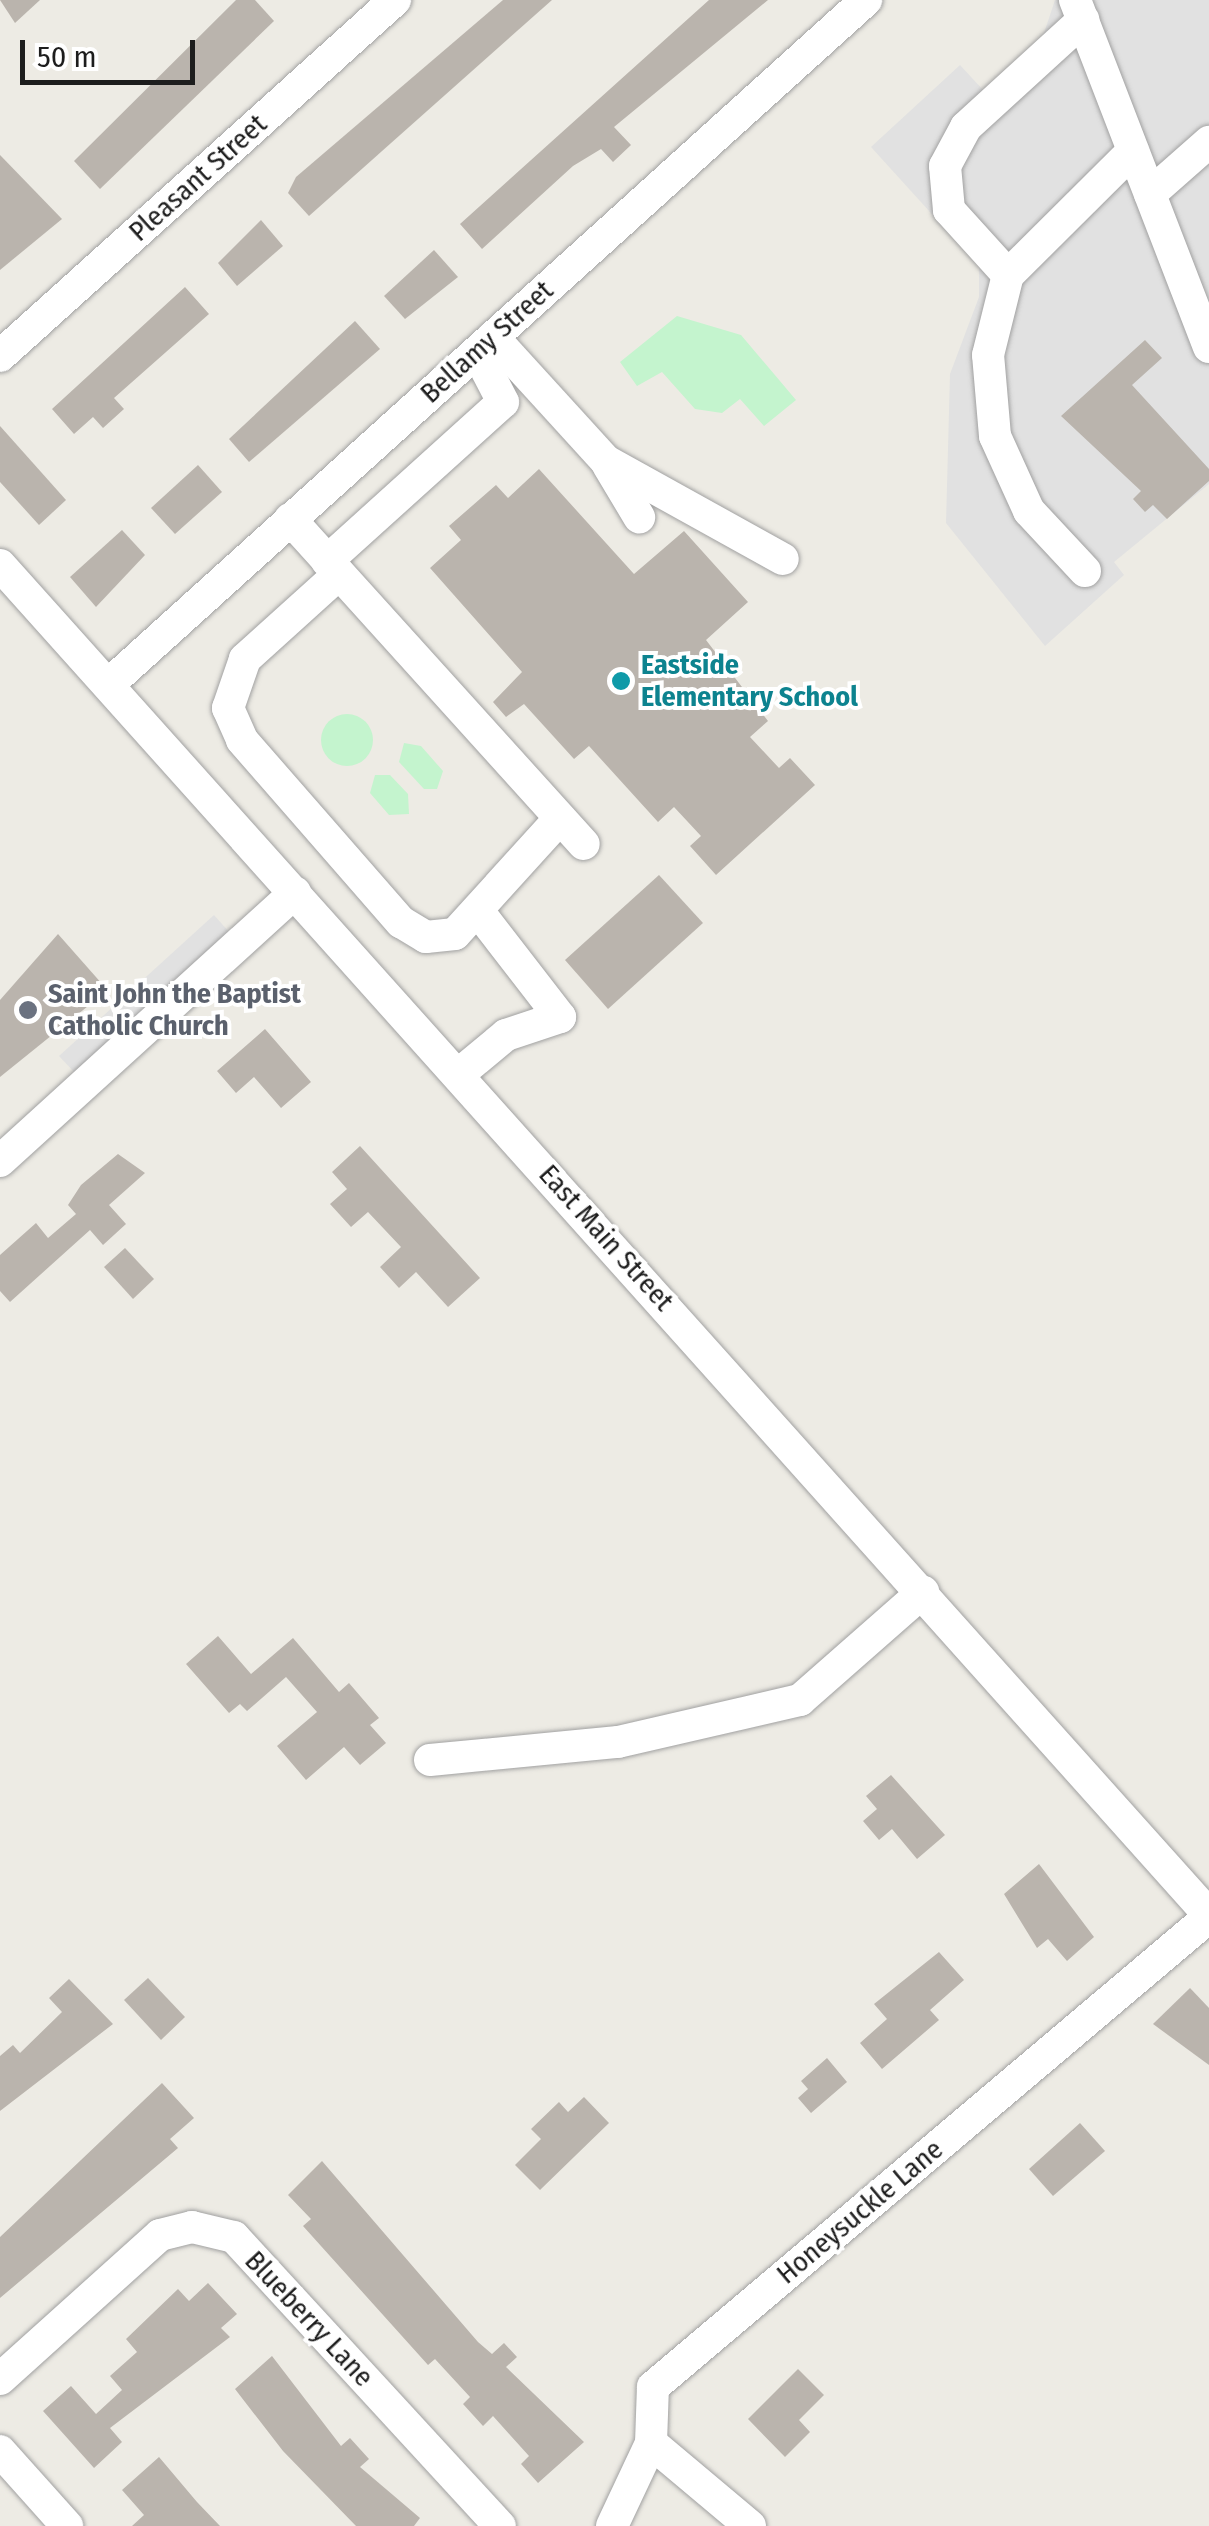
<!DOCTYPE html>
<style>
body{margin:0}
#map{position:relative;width:1209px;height:2526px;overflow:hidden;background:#edebe4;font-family:"Fira Sans Condensed",sans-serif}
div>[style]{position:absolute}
.park>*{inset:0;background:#c4f4ce}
.round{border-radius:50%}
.parking>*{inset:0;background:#e1e1e1}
.building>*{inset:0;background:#bab4ad}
.roads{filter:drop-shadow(0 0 2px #a1a1a1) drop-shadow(0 0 2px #a1a1a1)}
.minor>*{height:32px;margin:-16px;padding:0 16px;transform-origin:16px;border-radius:16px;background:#fff}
.dots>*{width:28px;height:28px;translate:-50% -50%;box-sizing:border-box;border:5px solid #fff;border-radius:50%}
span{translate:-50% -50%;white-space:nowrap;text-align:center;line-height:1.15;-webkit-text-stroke:8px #fff;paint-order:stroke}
.street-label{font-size:28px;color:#1d1d1d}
.culture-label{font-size:28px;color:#0d838f;font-weight:700}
.left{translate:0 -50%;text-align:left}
.worship-label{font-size:28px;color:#5b616d;font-weight:700}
.scale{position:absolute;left:20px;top:40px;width:175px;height:45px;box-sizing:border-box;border:5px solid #1d1d1d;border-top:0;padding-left:12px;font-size:30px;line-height:35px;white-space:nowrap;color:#1d1d1d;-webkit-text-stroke:8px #fff;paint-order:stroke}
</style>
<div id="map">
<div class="park">
<div style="clip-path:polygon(677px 316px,741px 335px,796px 400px,764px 426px,740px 399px,722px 413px,695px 409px,662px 372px,637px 386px,620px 362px)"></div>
<div class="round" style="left:321px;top:714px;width:52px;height:52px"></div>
<div style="clip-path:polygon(404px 743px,421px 746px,443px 771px,437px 789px,424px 789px,399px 762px)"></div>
<div style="clip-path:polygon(375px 775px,390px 775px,408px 794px,409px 814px,389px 815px,370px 793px)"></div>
</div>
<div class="parking">
<div style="clip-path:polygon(1055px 0,1209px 0,1209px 484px,1114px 562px,1124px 575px,1045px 646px,946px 523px,950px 374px,979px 297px,979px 266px,871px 147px,960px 65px,984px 91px,1043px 36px)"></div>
<div style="clip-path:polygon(214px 915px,230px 933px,76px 1074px,59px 1056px)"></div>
</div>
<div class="building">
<div style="clip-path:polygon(0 0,40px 0,15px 23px)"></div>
<div style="clip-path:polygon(236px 0,255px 0,274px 21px,100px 189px,74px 161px)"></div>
<div style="clip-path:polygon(503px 0,552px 0,309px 216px,288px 193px,296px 177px)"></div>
<div style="clip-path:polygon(709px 0,768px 0,614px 127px,631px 145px,613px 162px,601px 149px,573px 166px,482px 249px,460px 224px)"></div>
<div style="clip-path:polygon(0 155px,62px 219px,0 270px)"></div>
<div style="clip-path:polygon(261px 220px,283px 246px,237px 286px,218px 263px)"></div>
<div style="clip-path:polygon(434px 250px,458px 277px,405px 319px,384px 296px)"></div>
<div style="clip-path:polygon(185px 287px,209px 314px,114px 398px,124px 409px,103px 428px,93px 417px,74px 434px,52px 409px)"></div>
<div style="clip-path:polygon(355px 321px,380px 349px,249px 462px,229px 439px)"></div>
<div style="clip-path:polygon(1145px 340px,1162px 358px,1132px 385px,1209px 469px,1209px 481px,1167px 519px,1153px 505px,1145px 512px,1133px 499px,1141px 491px,1061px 416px)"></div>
<div style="clip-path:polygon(0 426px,66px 500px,39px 525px,0 482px)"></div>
<div style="clip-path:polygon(198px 465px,222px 492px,175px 534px,151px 508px)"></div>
<div style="clip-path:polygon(539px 469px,634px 574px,684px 531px,748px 602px,706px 640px,768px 721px,750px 737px,779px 768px,790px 758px,815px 785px,716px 875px,690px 846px,701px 836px,674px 807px,658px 822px,589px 746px,574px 759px,524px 704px,506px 717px,493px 702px,522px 672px,430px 568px,461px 540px,449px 526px,496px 485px,508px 498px)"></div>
<div style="clip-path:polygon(122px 530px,145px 555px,96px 607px,70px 577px)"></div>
<div style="clip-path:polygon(659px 875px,703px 923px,608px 1009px,565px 960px)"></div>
<div style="clip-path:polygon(58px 934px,103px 985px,98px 998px,0 1077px,0 1000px)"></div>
<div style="clip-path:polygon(265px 1029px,311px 1082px,281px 1108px,254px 1077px,236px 1093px,217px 1071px)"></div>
<div style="clip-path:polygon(360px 1146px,480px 1278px,448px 1307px,416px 1272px,399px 1288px,380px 1267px,401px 1247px,368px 1212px,351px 1227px,330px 1204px,347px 1189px,332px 1172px)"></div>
<div style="clip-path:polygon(118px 1154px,145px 1173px,109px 1205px,126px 1224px,103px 1245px,90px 1230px,10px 1302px,0 1291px,0 1255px,36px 1223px,48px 1238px,76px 1214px,68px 1205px,81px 1185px)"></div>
<div style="clip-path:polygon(125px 1248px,154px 1279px,133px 1299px,104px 1267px)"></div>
<div style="clip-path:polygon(218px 1636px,251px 1674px,293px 1638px,339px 1692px,349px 1683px,379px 1718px,370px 1725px,386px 1743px,360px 1765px,344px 1747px,306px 1780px,277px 1746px,317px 1712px,286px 1677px,247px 1711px,240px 1704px,229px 1713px,186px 1664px)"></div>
<div style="clip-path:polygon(891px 1775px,945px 1835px,917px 1859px,892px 1829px,879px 1840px,863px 1821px,877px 1809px,866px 1796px)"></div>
<div style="clip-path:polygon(1039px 1864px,1094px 1937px,1067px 1961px,1048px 1939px,1037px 1948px,1004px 1894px)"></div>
<div style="clip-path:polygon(939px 1952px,964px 1980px,930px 2010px,939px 2020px,882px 2069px,860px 2043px,887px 2019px,874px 2004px)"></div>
<div style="clip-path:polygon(148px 1978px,185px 2017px,161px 2040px,124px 2000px)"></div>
<div style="clip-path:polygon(69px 1979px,113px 2024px,0 2111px,0 2056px,13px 2045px,20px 2053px,62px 2012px,49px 1998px)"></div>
<div style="clip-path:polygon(1190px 1988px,1209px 2008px,1209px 2065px,1153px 2024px)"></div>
<div style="clip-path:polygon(827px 2058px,847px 2082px,811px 2113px,798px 2098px,808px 2089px,801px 2081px)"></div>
<div style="clip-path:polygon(162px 2083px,194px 2118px,170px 2139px,178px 2148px,0 2298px,0 2237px)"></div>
<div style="clip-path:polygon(584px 2097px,609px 2123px,540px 2190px,515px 2165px,541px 2139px,531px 2129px,559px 2102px,568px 2112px)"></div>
<div style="clip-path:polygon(1080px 2123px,1105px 2151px,1053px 2196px,1029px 2169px)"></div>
<div style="clip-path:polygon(322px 2161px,478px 2342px,492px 2354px,504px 2343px,517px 2357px,506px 2367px,584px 2442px,538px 2483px,521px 2464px,529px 2456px,493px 2416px,483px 2426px,463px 2404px,470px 2397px,435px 2359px,428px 2365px,303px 2226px,311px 2219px,288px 2195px)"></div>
<div style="clip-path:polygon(208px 2283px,237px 2314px,221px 2328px,230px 2337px,110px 2428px,122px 2442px,94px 2468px,43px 2411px,71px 2386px,96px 2414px,122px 2390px,110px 2376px,137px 2352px,126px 2339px,178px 2289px,189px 2301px)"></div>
<div style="clip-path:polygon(272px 2356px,341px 2446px,350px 2438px,369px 2459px,360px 2467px,420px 2518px,414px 2526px,356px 2526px,283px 2451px,235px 2389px)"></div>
<div style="clip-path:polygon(798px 2369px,824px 2395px,799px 2420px,810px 2432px,785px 2457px,748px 2419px)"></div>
<div style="clip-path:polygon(159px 2457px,197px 2502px,220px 2526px,132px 2526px,144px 2515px,122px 2490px)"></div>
</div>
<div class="roads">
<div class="minor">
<div style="left:1075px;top:0;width:372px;rotate:68.9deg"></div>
<div style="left:1150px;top:194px;width:79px;rotate:-41.4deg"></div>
<div style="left:1008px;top:275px;width:88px;rotate:-132.2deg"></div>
<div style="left:949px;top:210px;width:44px;rotate:-95.2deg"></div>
<div style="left:945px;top:166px;width:44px;rotate:-61.7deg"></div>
<div style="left:966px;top:127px;width:159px;rotate:-42.4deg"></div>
<div style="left:493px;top:337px;width:168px;rotate:47.7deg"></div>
<div style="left:606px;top:461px;width:202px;rotate:29deg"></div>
<div style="left:0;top:356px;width:532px;rotate:-42.03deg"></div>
<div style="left:608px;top:465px;width:61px;rotate:59.2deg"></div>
<div style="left:290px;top:519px;width:438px;rotate:47.9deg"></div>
<div style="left:327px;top:561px;width:237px;rotate:-42.1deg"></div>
<div style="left:503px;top:402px;width:56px;rotate:-117.5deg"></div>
<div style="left:0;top:565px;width:1812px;rotate:48.15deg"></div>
<div style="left:1085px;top:571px;width:82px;rotate:-133deg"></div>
<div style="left:1029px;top:511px;width:82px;rotate:-114.4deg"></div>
<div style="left:995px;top:436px;width:81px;rotate:-94.9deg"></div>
<div style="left:988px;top:355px;width:82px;rotate:-76deg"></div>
<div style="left:1008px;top:275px;width:176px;rotate:-44.8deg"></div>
<div style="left:339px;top:574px;width:127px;rotate:137.9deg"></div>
<div style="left:245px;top:659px;width:52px;rotate:109.1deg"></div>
<div style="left:228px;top:708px;width:35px;rotate:66deg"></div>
<div style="left:242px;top:740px;width:242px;rotate:48.9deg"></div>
<div style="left:401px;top:922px;width:29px;rotate:31deg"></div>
<div style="left:426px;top:937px;width:29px;rotate:-6deg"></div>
<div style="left:455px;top:934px;width:156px;rotate:-47.8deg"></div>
<div style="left:108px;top:685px;width:1022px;rotate:-42.1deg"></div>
<div style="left:459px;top:1074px;width:61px;rotate:-39.7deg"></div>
<div style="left:506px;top:1035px;width:57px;rotate:-18.4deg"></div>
<div style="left:560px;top:1017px;width:134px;rotate:-127.7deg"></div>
<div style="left:0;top:1161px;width:399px;rotate:-42.3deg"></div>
<div style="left:430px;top:1760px;width:189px;rotate:-5.5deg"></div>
<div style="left:618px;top:1742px;width:187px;rotate:-13deg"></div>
<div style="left:800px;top:1700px;width:164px;rotate:-41.3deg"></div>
<div style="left:0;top:2379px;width:215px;rotate:-42deg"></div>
<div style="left:160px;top:2235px;width:33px;rotate:-14deg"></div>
<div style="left:192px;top:2227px;width:43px;rotate:13.4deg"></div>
<div style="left:234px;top:2237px;width:393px;rotate:47.4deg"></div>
<div style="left:0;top:2451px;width:101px;rotate:48.2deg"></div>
<div style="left:612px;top:2526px;width:92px;rotate:-64.8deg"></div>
<div style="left:750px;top:2526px;width:129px;rotate:-140deg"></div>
<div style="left:651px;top:2443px;width:56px;rotate:-88deg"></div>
<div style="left:653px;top:2387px;width:728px;rotate:-40.21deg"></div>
</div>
</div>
<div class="dots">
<div style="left:621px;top:681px;background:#0f9aa8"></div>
<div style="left:28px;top:1010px;background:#6b7280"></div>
</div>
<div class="street-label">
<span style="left:198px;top:178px;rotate:-42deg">Pleasant Street</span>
<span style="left:487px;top:342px;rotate:-42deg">Bellamy Street</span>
<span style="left:606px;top:1238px;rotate:48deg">East Main Street</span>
<span style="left:860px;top:2212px;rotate:-40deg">Honeysuckle Lane</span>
<span style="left:309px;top:2319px;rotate:47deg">Blueberry Lane</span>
</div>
<div class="culture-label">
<span class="left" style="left:641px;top:681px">Eastside<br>Elementary School</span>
</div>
<div class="worship-label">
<span class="left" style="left:48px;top:1010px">Saint John the Baptist<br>Catholic Church</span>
</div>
<div class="scale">50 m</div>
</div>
